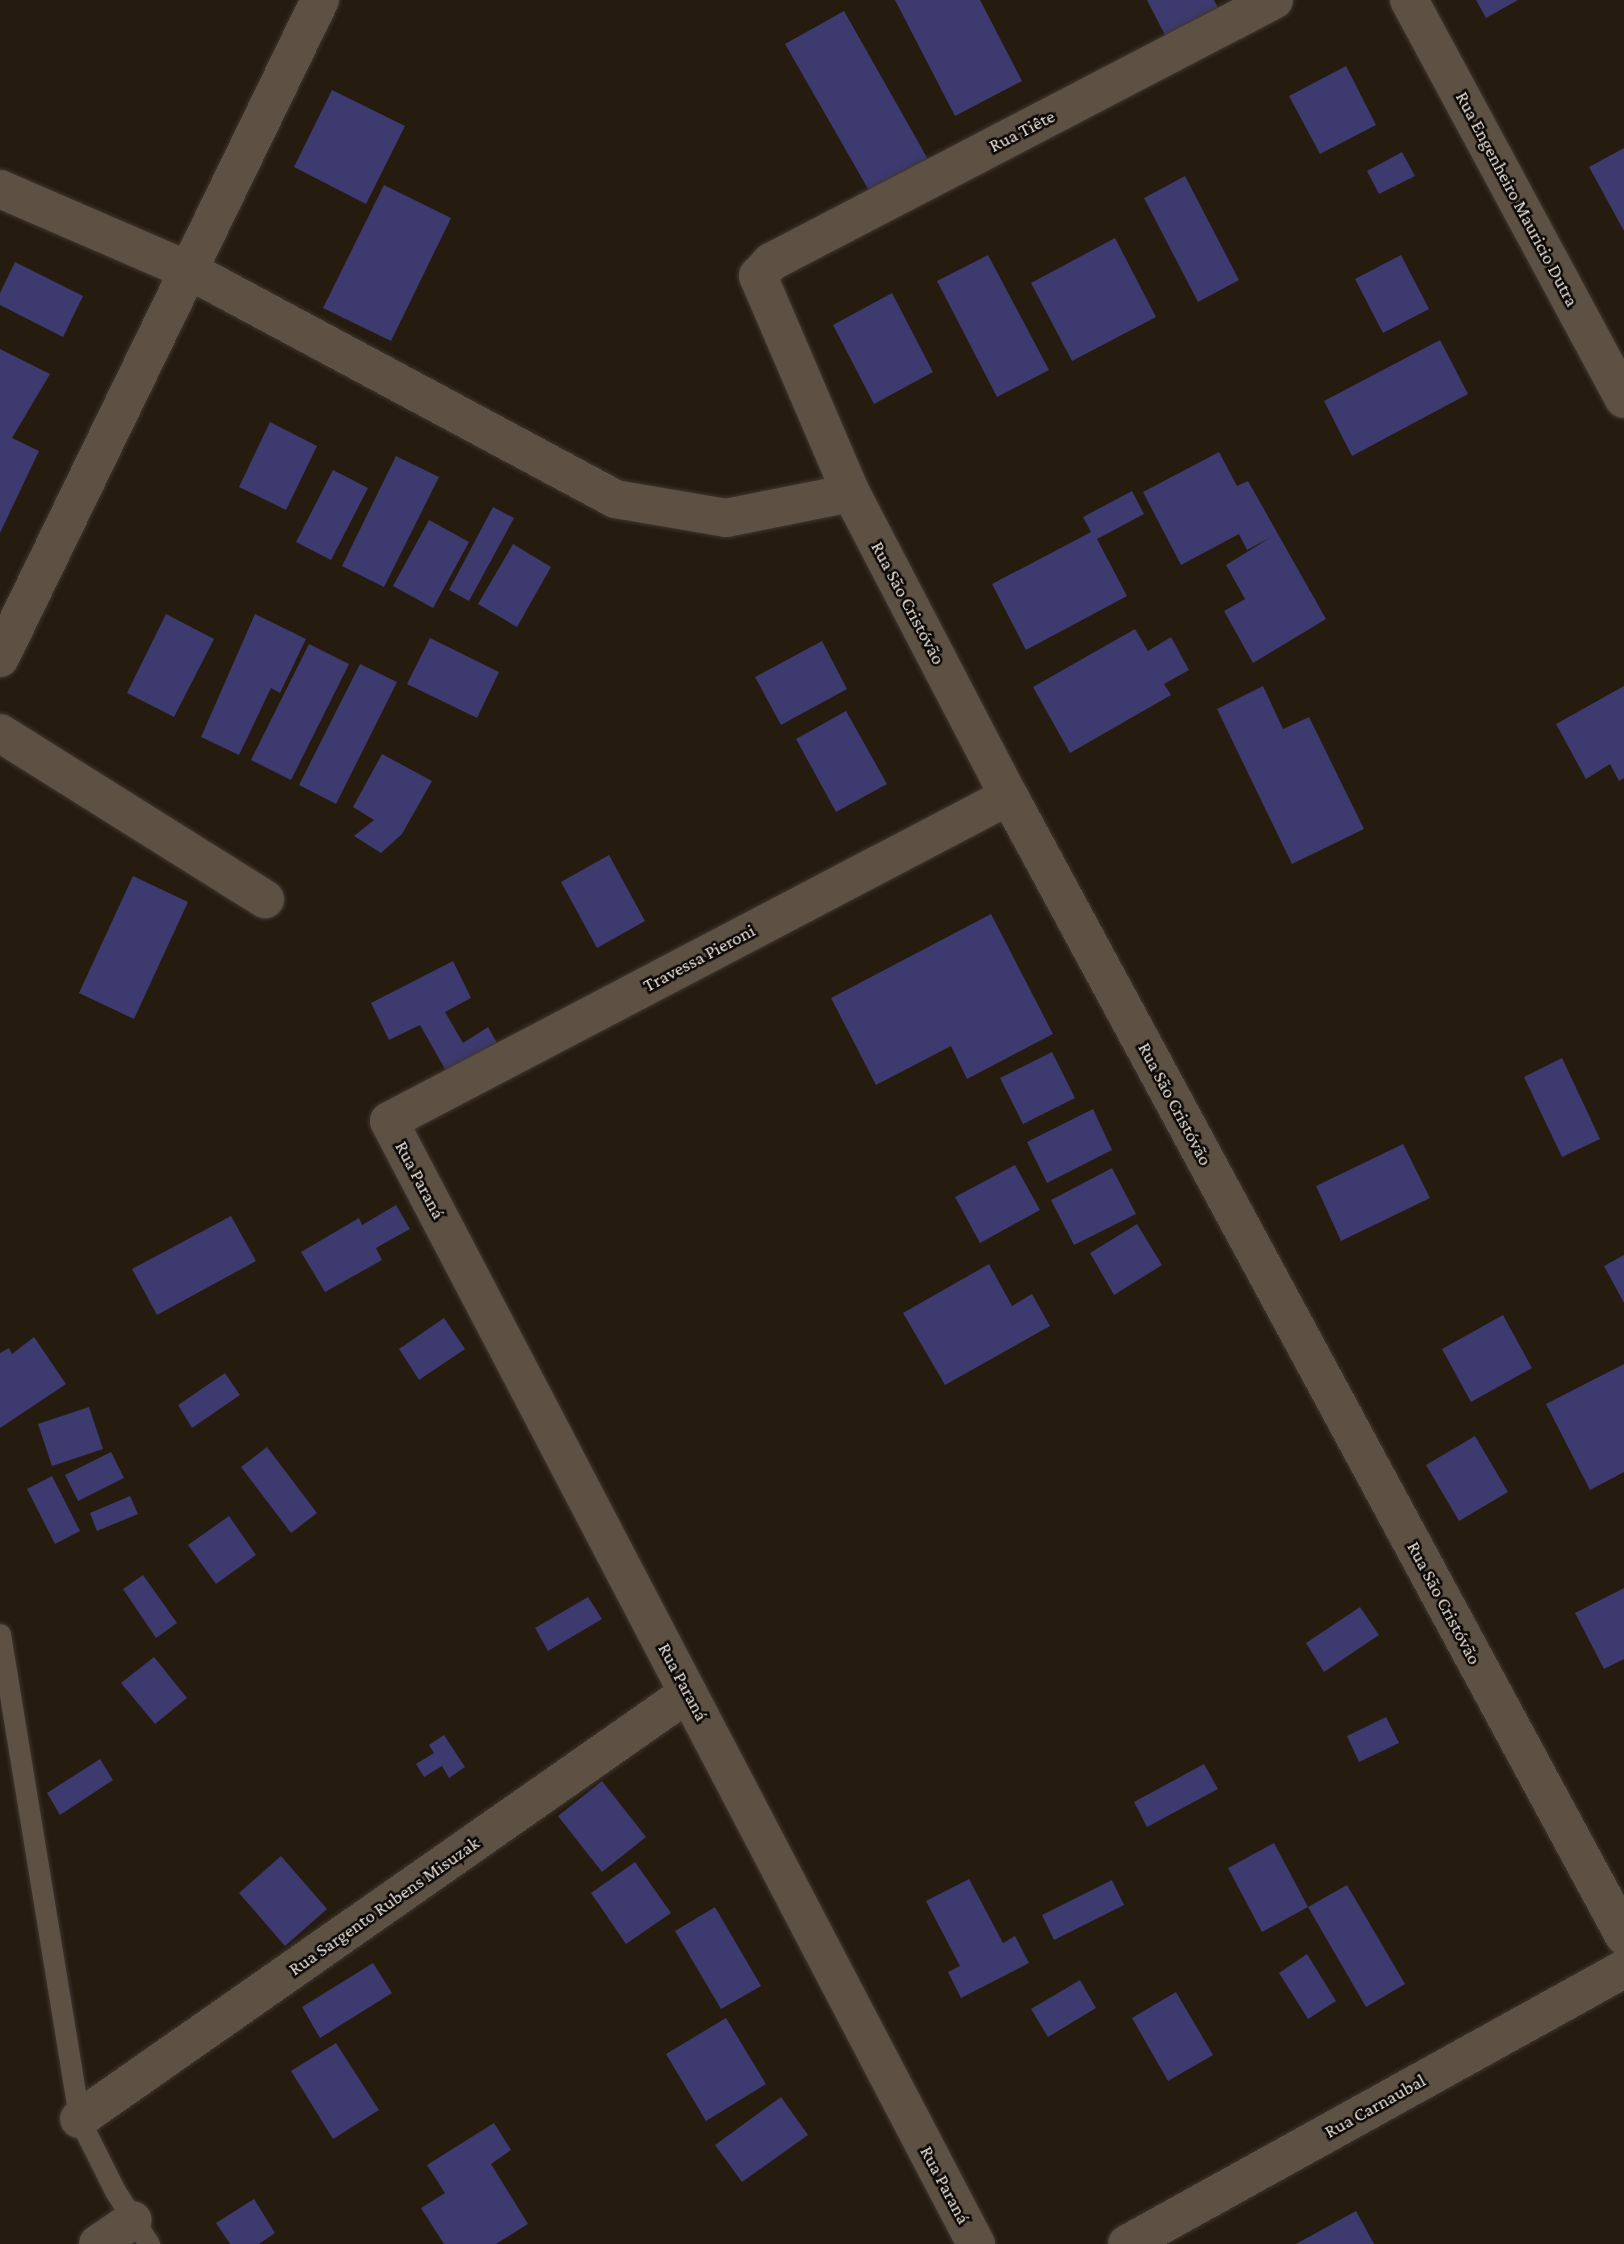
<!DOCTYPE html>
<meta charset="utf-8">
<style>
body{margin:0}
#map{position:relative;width:1624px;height:2244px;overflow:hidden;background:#251b0e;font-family:"Crimson Pro",serif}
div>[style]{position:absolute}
.building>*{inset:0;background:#3d3a6f}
.roads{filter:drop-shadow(0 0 2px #3e3630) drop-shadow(0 0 2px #3e3630)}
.service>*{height:21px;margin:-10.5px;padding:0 10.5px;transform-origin:10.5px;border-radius:10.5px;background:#5c5143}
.minor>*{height:38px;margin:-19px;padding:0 19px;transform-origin:19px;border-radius:19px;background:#5c5143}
span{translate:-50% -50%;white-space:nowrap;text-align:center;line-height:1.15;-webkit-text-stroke:5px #0a0603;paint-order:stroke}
.street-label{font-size:19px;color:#eae3db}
</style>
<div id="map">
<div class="building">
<div style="clip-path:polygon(895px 0,980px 0,1022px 81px,955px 116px)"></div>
<div style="clip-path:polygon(1147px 0,1214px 0,1223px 18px,1170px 45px)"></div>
<div style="clip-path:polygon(1476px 0,1518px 0,1486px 18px)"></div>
<div style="clip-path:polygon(844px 11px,929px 161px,871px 194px,785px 44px)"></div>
<div style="clip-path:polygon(1346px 66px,1376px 125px,1320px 154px,1289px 96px)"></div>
<div style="clip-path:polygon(332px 90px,405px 126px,366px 204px,294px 167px)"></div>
<div style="clip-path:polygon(1624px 148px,1624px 231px,1589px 167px)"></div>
<div style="clip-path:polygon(1402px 152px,1415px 176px,1379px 194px,1367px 171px)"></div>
<div style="clip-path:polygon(1185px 176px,1239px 280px,1198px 302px,1144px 198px)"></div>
<div style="clip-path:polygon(384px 185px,451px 218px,391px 341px,323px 308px)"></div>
<div style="clip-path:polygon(1115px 238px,1156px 317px,1072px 361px,1031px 283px)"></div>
<div style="clip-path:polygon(988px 255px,1049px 370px,997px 397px,937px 281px)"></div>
<div style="clip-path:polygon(1401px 255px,1429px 309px,1383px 333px,1355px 279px)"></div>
<div style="clip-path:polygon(15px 262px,83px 296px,63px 337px,0 305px,0 293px)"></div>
<div style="clip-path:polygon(892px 293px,933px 372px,874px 404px,833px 325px)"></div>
<div style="clip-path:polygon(1440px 340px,1468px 394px,1352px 456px,1324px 401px)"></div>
<div style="clip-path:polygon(0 349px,50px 374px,12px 438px,39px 451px,0 533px)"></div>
<div style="clip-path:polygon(270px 422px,317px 446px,286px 510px,239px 487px)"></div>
<div style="clip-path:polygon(1219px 452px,1237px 486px,1248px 481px,1326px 619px,1253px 663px,1224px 611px,1245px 599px,1226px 565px,1273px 536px,1247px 550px,1239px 534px,1181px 565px,1143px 492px)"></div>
<div style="clip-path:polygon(396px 456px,439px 477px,384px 587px,342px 566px)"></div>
<div style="clip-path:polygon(333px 470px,368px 488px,331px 560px,296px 542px)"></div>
<div style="clip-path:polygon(1132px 491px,1144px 514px,1097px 539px,1127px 596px,1026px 650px,992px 584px,1091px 532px,1083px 517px)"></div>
<div style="clip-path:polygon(493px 507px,514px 518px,469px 601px,449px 590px)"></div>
<div style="clip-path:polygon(429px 520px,469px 542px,433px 608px,393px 586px)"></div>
<div style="clip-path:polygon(513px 544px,551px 567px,517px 627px,478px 604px)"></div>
<div style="clip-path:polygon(166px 614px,214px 639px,174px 717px,127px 693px)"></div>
<div style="clip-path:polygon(255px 614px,306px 639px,280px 693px,271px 688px,239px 755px,201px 737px)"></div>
<div style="clip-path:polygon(1135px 629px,1148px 651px,1171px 637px,1189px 670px,1164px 684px,1171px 695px,1070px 753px,1033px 687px)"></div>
<div style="clip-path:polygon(430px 638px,499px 672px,477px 718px,407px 684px)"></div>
<div style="clip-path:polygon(822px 641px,847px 689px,781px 725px,755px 677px)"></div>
<div style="clip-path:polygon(309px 644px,349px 664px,291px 780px,251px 760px)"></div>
<div style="clip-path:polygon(360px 664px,397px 682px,336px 804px,299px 785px)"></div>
<div style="clip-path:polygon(1263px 686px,1283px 729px,1309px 717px,1364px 829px,1292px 864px,1217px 709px)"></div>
<div style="clip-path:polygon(1624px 686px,1624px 778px,1619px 781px,1610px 764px,1586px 779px,1556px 724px)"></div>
<div style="clip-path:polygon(846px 711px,887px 784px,836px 812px,796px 739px)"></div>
<div style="clip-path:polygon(382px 754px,432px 781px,402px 834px,381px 853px,354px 836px,374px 820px,353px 807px)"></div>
<div style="clip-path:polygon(609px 855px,645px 921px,597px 948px,561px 882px)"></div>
<div style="clip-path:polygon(133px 876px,188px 902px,134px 1019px,79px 993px)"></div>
<div style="clip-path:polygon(991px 914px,1053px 1034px,967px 1079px,951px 1046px,876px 1085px,831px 998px)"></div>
<div style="clip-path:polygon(453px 961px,471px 998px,445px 1012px,463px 1043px,488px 1027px,500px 1048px,450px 1078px,420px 1025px,389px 1040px,371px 1003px)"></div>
<div style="clip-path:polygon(1052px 1052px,1075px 1098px,1023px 1124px,1000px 1078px)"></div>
<div style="clip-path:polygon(1562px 1058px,1600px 1139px,1562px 1157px,1524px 1077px)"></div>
<div style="clip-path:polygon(1093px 1109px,1112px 1150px,1047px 1183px,1027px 1142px)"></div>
<div style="clip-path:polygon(1403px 1144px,1430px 1198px,1341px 1241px,1316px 1186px)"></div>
<div style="clip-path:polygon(1015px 1165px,1040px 1210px,980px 1243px,955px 1197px)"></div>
<div style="clip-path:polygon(1112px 1168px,1136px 1214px,1074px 1245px,1051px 1200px)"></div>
<div style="clip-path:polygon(396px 1205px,410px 1229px,376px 1248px,382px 1260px,325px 1292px,301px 1252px,359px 1218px,362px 1225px)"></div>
<div style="clip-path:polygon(231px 1216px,256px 1261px,157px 1315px,132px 1269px)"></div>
<div style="clip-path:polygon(1137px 1224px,1162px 1265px,1114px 1295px,1090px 1253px)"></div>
<div style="clip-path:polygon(1624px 1255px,1624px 1303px,1604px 1266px)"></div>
<div style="clip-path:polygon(989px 1264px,1012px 1306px,1032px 1294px,1050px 1326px,945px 1385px,903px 1313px)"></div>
<div style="clip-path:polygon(1503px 1315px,1532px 1368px,1471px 1402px,1442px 1349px)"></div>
<div style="clip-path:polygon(444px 1318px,465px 1349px,419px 1380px,399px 1349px)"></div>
<div style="clip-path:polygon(34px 1337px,66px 1384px,0 1428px,0 1353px,9px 1348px,12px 1354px)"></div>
<div style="clip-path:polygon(1624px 1364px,1624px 1472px,1590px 1490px,1546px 1404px)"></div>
<div style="clip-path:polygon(225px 1373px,240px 1395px,192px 1428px,178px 1405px)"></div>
<div style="clip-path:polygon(89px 1407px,103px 1449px,52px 1466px,38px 1424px)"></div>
<div style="clip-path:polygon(1475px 1436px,1508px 1492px,1459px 1521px,1426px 1465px)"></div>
<div style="clip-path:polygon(267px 1447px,317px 1513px,291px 1533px,241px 1467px)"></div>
<div style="clip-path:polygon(111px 1452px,124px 1478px,78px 1501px,65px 1475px)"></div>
<div style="clip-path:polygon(52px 1476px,80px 1531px,55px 1544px,27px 1489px)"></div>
<div style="clip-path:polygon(130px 1496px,138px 1514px,97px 1531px,90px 1513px)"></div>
<div style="clip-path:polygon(229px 1516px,256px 1555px,216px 1584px,188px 1545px)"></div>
<div style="clip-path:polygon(143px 1575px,177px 1623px,156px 1638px,123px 1589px)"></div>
<div style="clip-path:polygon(1624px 1588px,1624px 1659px,1604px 1669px,1575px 1613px)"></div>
<div style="clip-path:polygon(588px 1597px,602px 1619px,548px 1651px,535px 1628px)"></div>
<div style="clip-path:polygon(1360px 1607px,1379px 1635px,1324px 1672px,1306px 1643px)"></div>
<div style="clip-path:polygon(154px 1657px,187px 1698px,155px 1724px,121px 1683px)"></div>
<div style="clip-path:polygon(1386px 1717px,1399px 1743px,1359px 1762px,1347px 1736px)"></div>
<div style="clip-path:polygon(444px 1735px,465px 1767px,449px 1778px,442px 1766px,424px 1777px,416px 1764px,434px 1753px,429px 1745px)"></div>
<div style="clip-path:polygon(100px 1759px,113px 1780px,60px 1815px,47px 1793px)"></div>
<div style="clip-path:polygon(1204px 1764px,1218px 1789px,1147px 1827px,1134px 1802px)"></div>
<div style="clip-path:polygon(602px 1781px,646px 1837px,602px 1872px,558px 1816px)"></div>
<div style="clip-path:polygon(1274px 1843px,1308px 1907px,1347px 1885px,1405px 1984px,1366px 2007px,1308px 1907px,1262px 1932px,1228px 1868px)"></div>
<div style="clip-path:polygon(281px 1856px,327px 1909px,285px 1946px,239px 1893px)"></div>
<div style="clip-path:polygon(635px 1862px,671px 1913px,626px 1944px,591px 1893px)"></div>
<div style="clip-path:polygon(969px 1879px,1003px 1943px,1015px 1936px,1029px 1963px,961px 1998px,948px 1972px,960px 1966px,926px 1901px)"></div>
<div style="clip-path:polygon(1112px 1880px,1124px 1905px,1054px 1940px,1042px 1915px)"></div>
<div style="clip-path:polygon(715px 1907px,761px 1986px,721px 2009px,675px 1931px)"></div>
<div style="clip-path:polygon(1307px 1954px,1336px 2001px,1308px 2019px,1279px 1973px)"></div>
<div style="clip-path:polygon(373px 1963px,392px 1993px,320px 2038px,302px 2007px)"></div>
<div style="clip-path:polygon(1080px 1980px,1096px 2008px,1048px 2037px,1031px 2009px)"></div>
<div style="clip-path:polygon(1176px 1992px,1213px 2055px,1168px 2081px,1132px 2018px)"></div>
<div style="clip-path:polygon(726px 2018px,766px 2084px,706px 2121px,666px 2054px)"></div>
<div style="clip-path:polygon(336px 2043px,379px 2110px,333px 2139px,291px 2071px)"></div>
<div style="clip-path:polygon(781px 2097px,808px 2135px,742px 2182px,715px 2145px)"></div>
<div style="clip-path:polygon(494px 2123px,511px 2150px,491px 2164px,528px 2224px,496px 2244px,444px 2244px,421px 2208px,445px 2193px,427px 2165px)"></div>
<div style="clip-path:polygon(254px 2199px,275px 2233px,259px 2244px,230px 2244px,216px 2223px)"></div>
<div style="clip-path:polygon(1356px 2211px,1374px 2244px,1296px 2244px)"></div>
</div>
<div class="roads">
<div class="service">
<div style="left:0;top:1634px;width:491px;rotate:80.7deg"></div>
<div style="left:79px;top:2119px;width:80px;rotate:63.4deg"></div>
<div style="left:115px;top:2191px;width:63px;rotate:57.3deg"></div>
</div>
<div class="minor">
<div style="left:1274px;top:0;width:567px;rotate:152.49deg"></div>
<div style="left:771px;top:262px;width:19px;rotate:133deg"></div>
<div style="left:758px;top:276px;width:236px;rotate:66.8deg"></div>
<div style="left:851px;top:493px;width:342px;rotate:62.5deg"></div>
<div style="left:1009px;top:796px;width:1295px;rotate:61.65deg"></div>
<div style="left:1409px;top:0;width:453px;rotate:61.7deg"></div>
<div style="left:0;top:189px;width:209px;rotate:23.4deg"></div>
<div style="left:192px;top:272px;width:480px;rotate:28.2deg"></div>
<div style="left:615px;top:499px;width:113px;rotate:9.7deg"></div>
<div style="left:726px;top:518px;width:127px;rotate:-11.3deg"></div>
<div style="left:0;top:658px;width:732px;rotate:-64.07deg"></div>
<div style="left:0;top:733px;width:313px;rotate:32.1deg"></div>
<div style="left:79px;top:2119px;width:743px;rotate:-34.97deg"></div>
<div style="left:98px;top:2244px;width:42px;rotate:-34.4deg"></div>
<div style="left:976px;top:2244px;width:1267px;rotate:-117.6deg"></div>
<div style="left:389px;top:1121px;width:700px;rotate:-27.66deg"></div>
<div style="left:1127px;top:2244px;width:568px;rotate:-28.96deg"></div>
</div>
</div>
<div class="street-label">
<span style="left:1022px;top:131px;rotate:-27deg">Rua Tiête</span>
<span style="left:1517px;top:199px;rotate:62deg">Rua Engenheiro Mauricio Dutra</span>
<span style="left:908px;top:603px;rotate:62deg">Rua São Cristóvão</span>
<span style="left:699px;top:958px;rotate:-28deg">Travessa Pieroni</span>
<span style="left:1175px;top:1104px;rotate:62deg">Rua São Cristóvão</span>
<span style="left:420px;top:1180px;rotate:62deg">Rua Paraná</span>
<span style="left:1444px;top:1603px;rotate:62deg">Rua São Cristóvão</span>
<span style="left:683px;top:1682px;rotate:62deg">Rua Paraná</span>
<span style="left:384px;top:1906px;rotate:-35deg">Rua Sargento Rubens Misuzak</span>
<span style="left:1375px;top:2106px;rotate:-29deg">Rua Carnaubal</span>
<span style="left:945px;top:2185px;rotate:62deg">Rua Paraná</span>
</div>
</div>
